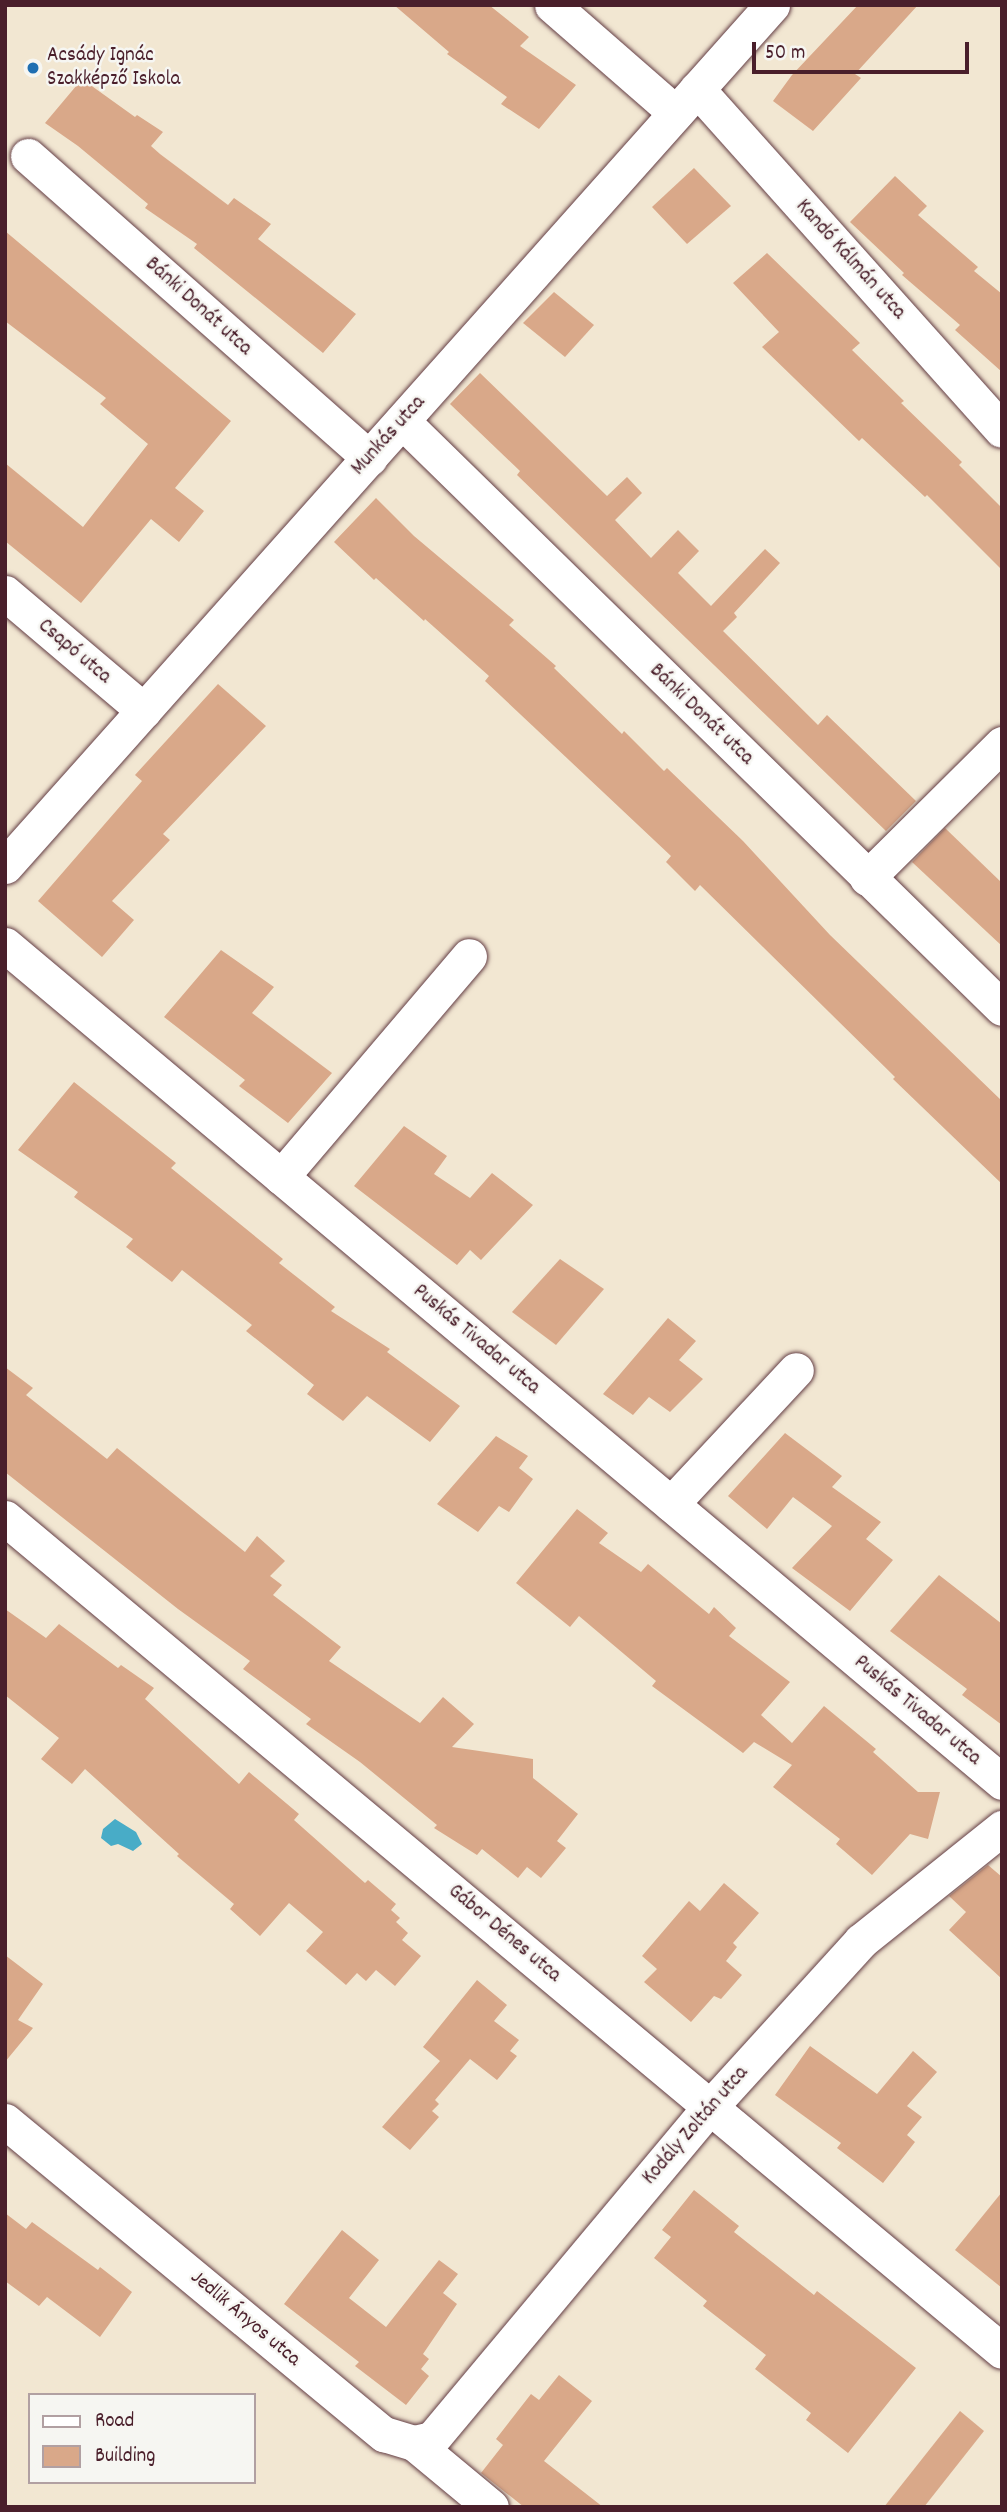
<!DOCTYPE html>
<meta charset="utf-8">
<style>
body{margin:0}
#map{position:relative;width:1007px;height:2512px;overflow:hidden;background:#f2e7d2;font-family:Dekko,sans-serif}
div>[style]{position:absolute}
.water>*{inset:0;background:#48acc7}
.building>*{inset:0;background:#d9a889}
.roads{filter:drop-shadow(0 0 2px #633d44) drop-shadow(0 0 2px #633d44)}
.minor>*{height:35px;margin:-17.5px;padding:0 17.5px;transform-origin:17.5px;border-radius:17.5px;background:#fff}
.dots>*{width:19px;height:19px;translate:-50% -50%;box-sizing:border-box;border:4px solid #f6f6f2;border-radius:50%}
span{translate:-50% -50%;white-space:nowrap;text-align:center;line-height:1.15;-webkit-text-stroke:5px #f6f6f2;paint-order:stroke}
.poi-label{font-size:21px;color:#4a1f2b}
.left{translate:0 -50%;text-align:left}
.street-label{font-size:21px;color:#4a1f2b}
.frame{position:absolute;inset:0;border:7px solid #4a1f2b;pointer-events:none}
.legend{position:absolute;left:28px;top:2393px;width:228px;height:91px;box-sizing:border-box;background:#f6f6f2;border:2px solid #b1a0a2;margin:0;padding:9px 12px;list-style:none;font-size:21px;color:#4a1f2b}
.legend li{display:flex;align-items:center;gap:14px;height:35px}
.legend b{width:35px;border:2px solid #b1a0a2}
.scale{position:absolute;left:752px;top:42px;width:217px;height:32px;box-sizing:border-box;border:4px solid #4a1f2b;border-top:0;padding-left:9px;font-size:21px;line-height:24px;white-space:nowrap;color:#4a1f2b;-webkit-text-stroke:5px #f6f6f2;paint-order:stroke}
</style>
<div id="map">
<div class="water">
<div style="clip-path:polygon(115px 1819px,136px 1832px,142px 1844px,133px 1851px,118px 1844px,111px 1846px,101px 1838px,103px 1829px)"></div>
</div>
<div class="building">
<div style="clip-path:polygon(394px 5px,489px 5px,529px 37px,520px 46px,576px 85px,539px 129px,501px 104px,507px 97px,447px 54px,449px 52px)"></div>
<div style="clip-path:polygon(858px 5px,918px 5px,855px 74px,861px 78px,813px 131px,773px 101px,792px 75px)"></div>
<div style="clip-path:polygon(82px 79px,135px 117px,137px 115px,163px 132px,151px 146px,160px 154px,228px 205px,234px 198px,271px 224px,258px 239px,356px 314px,323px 353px,194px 248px,197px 244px,145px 208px,148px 204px,78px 146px,45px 123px)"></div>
<div style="clip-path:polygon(694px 168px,731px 206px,687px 244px,652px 207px)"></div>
<div style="clip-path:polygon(895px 176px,927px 206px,918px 215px,978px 267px,974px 271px,1002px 294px,1002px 372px,955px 330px,960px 325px,902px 275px,904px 273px,850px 222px)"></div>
<div style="clip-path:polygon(5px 231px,231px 421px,175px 488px,204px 511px,179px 542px,151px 519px,81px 603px,5px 541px,5px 463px,83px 527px,148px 444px,100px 404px,106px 398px,5px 321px)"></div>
<div style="clip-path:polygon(767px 253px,860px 343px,852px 350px,904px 401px,901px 403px,962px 462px,959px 465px,1002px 508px,1002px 570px,927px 495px,925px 497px,862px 438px,859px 441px,762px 347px,779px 332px,733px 283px)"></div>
<div style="clip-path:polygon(554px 292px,594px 325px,565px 357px,523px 323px)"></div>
<div style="clip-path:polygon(480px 373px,607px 496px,627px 477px,642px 493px,615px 520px,651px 558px,678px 530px,699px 551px,678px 573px,711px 606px,765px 549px,780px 563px,734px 613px,737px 617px,723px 631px,818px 725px,827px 715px,916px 801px,886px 831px,517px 475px,520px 471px,450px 404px)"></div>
<div style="clip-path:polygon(376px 498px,414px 536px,514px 620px,509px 625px,556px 666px,554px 668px,622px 734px,624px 731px,664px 771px,667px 768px,743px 841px,830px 935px,1002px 1101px,1002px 1184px,893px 1079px,895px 1077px,700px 885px,695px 891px,666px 862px,671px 856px,485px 681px,489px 676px,425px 619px,424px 621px,376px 578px,374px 580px,334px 542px)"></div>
<div style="clip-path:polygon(218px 684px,266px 726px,163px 834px,170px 840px,112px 901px,134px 920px,102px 957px,38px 901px,142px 781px,135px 775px)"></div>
<div style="clip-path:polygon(945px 828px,1002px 883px,1002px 946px,912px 862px)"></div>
<div style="clip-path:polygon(221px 950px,274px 987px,252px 1013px,332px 1073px,288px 1123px,239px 1086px,245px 1080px,164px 1017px)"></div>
<div style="clip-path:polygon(74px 1082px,176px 1163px,171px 1168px,283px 1259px,279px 1263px,335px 1307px,331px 1311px,390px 1349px,387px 1352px,460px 1406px,430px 1442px,367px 1396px,343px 1421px,307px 1394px,314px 1385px,246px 1331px,252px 1325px,182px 1270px,172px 1282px,126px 1247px,133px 1239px,74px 1197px,78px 1192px,18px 1150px)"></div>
<div style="clip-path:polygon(404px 1126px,447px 1156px,434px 1174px,470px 1198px,492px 1173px,533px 1205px,481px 1260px,470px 1250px,457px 1265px,354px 1186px)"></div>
<div style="clip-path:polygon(560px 1259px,604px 1289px,556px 1345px,512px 1312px)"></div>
<div style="clip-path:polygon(668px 1318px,696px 1341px,679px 1360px,703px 1379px,670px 1412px,649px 1397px,633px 1415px,603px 1394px)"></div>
<div style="clip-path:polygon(5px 1367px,33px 1388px,26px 1395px,107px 1459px,117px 1448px,245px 1552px,257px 1536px,285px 1561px,270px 1576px,282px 1585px,273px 1595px,341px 1647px,329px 1661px,420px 1723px,443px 1697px,474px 1724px,452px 1747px,533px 1759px,533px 1778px,578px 1814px,557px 1841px,566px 1848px,541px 1878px,527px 1867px,518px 1878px,482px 1849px,477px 1855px,434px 1828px,437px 1825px,360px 1762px,306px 1724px,311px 1719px,243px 1669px,250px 1661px,178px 1609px,5px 1472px)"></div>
<div style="clip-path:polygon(785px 1433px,842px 1476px,832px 1487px,881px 1522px,866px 1539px,893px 1560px,850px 1611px,792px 1568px,832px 1526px,793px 1497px,767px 1529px,728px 1496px)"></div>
<div style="clip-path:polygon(496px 1436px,528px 1456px,519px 1468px,533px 1479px,509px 1512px,499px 1506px,478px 1532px,437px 1504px)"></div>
<div style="clip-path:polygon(577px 1509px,608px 1533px,599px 1543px,641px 1572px,648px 1564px,709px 1614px,714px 1607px,736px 1628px,729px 1636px,790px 1682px,761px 1715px,792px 1743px,824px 1706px,876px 1749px,873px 1752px,918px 1792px,940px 1792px,928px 1839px,910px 1834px,872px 1875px,836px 1844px,840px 1839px,773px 1787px,792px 1765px,754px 1742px,743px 1753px,652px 1686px,656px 1681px,579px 1616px,570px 1627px,516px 1583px)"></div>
<div style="clip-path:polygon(939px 1575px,1002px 1624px,1002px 1725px,962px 1695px,967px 1689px,890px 1631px)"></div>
<div style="clip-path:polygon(5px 1609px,46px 1638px,59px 1624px,118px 1668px,121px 1665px,154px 1688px,145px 1699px,239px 1784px,249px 1772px,299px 1814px,294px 1820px,365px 1883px,368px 1880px,396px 1904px,391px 1910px,400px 1918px,396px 1922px,408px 1933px,402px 1940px,421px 1956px,395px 1986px,376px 1970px,366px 1981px,357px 1973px,346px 1985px,306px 1951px,323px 1932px,289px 1903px,260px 1936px,230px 1909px,234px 1904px,177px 1856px,179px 1854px,85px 1769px,72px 1784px,41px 1759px,59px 1738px,5px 1695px)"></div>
<div style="clip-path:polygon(988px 1865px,1002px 1877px,1002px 1979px,949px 1930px,966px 1912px,949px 1896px)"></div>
<div style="clip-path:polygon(724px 1883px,759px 1913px,733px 1943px,737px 1947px,726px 1961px,742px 1975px,721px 1999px,714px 1996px,691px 2022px,644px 1982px,657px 1969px,642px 1956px,689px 1901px,700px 1911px)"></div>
<div style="clip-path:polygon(5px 1955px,43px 1984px,18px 2020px,33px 2028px,5px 2062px)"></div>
<div style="clip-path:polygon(477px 1980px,507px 2005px,494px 2021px,519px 2040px,510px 2051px,517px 2056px,497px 2080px,470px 2059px,435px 2100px,439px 2104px,432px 2111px,439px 2117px,410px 2150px,382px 2127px,440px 2061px,423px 2047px)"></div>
<div style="clip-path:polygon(810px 2046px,877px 2094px,913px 2051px,937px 2072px,907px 2106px,922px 2117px,907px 2135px,915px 2142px,883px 2183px,837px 2148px,841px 2143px,775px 2095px)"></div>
<div style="clip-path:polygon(694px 2190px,739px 2226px,734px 2232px,814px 2295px,817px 2291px,916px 2368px,848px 2453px,806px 2420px,811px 2413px,755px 2369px,766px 2355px,703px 2306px,707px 2301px,654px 2258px,671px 2237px,662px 2230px)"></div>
<div style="clip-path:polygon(1002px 2192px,1002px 2288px,955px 2250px)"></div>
<div style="clip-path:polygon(5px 2213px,26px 2229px,32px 2222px,98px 2270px,100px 2267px,132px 2292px,100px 2337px,47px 2297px,39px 2306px,5px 2281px)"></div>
<div style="clip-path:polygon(342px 2230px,379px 2260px,349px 2298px,386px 2327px,439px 2260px,458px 2274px,443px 2293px,457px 2304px,423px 2354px,429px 2359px,421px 2369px,429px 2376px,406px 2405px,355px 2366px,359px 2362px,284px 2304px)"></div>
<div style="clip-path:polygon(559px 2375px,592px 2401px,544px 2461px,603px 2507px,524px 2507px,481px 2473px,503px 2445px,496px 2439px,531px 2394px,539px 2400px)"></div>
<div style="clip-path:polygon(960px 2411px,984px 2431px,924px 2507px,884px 2507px)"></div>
</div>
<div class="roads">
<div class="minor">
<div style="left:552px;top:5px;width:164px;rotate:41.1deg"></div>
<div style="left:697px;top:89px;width:457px;rotate:48.2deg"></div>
<div style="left:28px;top:156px;width:456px;rotate:41.5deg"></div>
<div style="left:402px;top:421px;width:839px;rotate:44.37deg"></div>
<div style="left:5px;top:593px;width:182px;rotate:40.3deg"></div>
<div style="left:5px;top:866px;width:1153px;rotate:-48.3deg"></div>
<div style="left:867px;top:878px;width:190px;rotate:-44.8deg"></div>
<div style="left:5px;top:945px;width:1302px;rotate:40.01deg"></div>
<div style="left:281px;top:1177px;width:290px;rotate:-49.6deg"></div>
<div style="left:671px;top:1504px;width:183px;rotate:-47deg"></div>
<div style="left:5px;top:1518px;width:1299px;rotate:39.88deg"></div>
<div style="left:5px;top:2121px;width:492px;rotate:39.6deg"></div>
<div style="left:384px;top:2434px;width:31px;rotate:17deg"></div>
<div style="left:414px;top:2443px;width:100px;rotate:39.7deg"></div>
<div style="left:414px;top:2443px;width:18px;rotate:-13deg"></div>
<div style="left:432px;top:2439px;width:433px;rotate:-50.1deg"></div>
<div style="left:710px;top:2107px;width:224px;rotate:-47.7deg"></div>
<div style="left:861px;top:1941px;width:181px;rotate:-38.7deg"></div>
</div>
</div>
<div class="dots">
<div style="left:33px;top:68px;background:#1f6fb2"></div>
</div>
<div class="poi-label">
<span class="left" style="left:47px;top:68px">Acsády Ignác<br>Szakképző Iskola</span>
</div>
<div class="street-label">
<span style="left:850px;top:260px;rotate:48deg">Kandó Kálmán utca</span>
<span style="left:198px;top:307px;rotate:42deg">Bánki Donát utca</span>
<span style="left:389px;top:436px;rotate:-48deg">Munkás utca</span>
<span style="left:74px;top:652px;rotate:40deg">Csapó utca</span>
<span style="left:701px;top:715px;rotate:44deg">Bánki Donát utca</span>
<span style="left:476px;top:1340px;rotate:40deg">Puskás Tivadar utca</span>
<span style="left:917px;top:1711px;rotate:40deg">Puskás Tivadar utca</span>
<span style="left:504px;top:1934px;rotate:40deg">Gábor Dénes utca</span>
<span style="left:696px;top:2126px;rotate:-49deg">Kodály Zoltán utca</span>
<span style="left:245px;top:2319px;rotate:40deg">Jedlik Ányos utca</span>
</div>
<div class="frame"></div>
<ul class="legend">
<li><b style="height:9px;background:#fff"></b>Road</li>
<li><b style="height:19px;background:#d9a889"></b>Building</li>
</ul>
<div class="scale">50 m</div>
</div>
